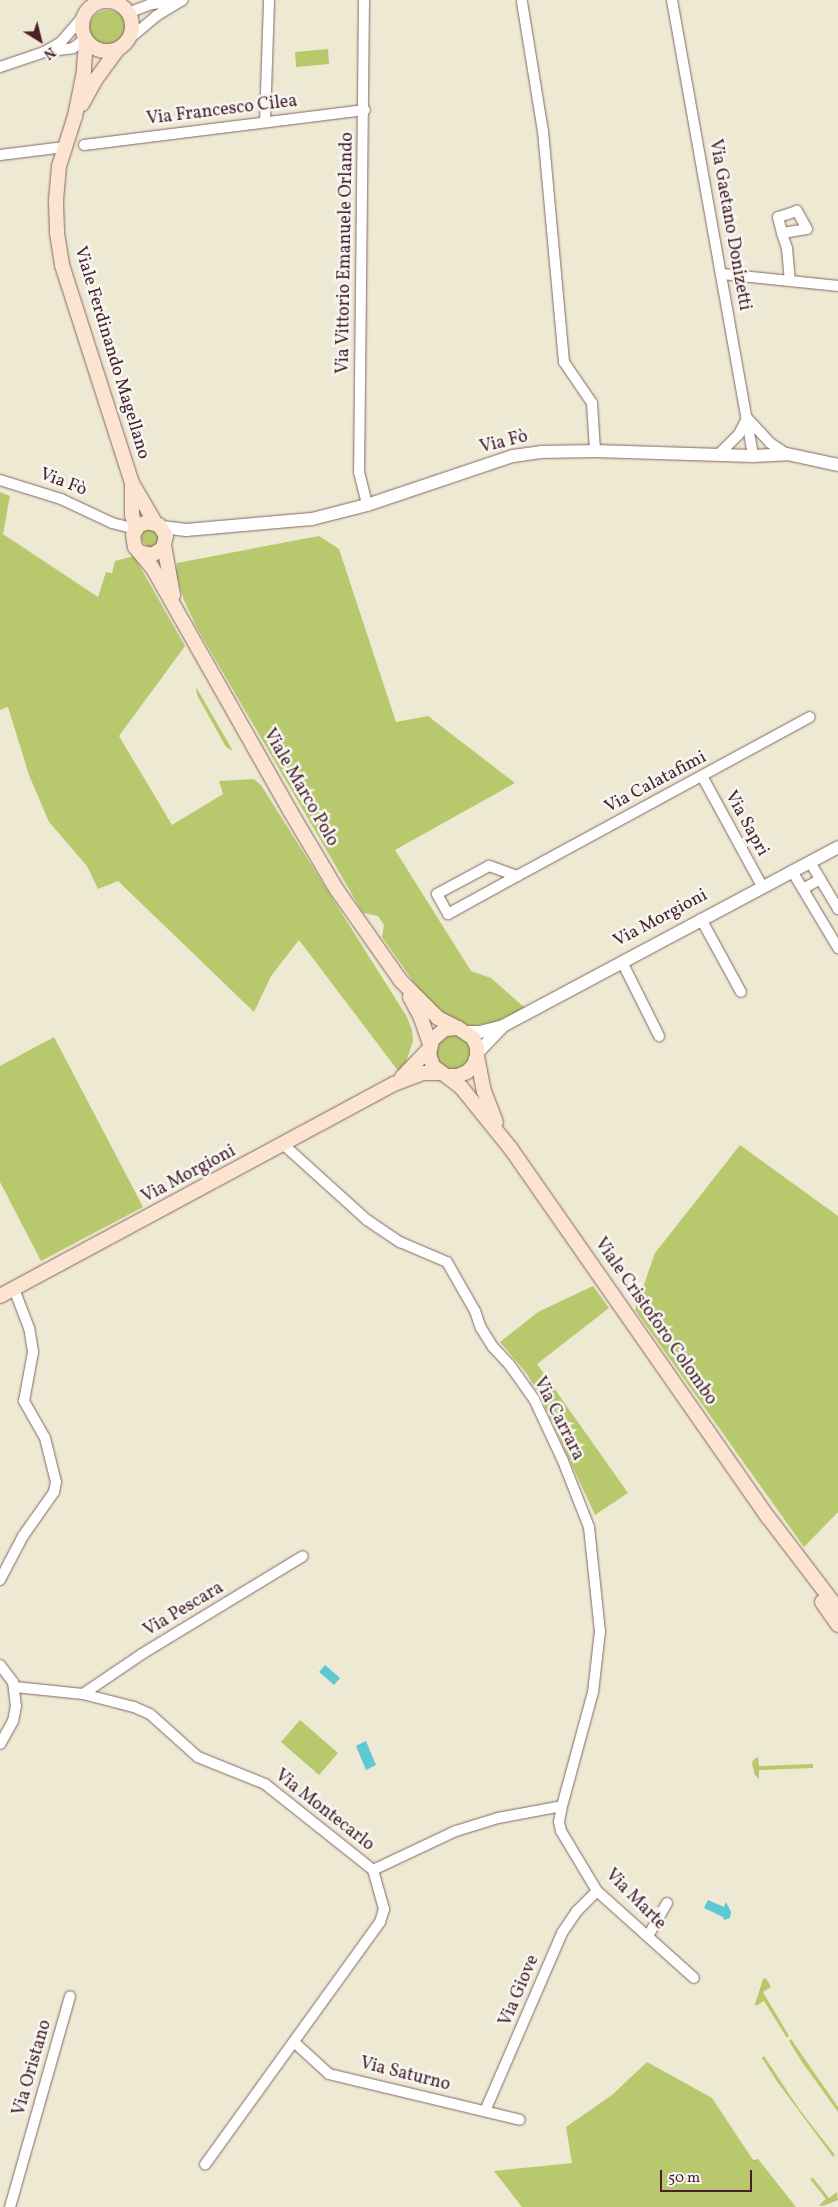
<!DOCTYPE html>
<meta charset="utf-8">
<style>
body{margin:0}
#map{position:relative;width:838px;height:2207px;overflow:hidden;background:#eee9d3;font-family:Vollkorn,serif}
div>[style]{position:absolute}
.green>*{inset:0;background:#b7c96c}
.round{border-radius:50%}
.water>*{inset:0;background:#5cc9d3}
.roads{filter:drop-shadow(0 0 1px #836666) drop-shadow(0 0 1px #836666)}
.minor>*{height:10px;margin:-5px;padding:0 5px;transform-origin:5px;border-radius:5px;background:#fff}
.tertiary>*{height:12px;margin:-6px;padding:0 6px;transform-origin:6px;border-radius:6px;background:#fff}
.secondary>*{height:14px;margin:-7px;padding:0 7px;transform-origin:7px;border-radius:7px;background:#fde4d1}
.secondary>.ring{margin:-7px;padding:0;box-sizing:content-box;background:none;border:14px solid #fde4d1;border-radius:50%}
span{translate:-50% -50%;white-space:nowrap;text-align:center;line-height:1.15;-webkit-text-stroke:5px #f6f6f2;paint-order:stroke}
.street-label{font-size:18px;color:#4a1f2b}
.north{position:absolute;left:15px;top:15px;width:50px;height:50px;-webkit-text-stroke:4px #f6f6f2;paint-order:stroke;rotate:144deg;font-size:14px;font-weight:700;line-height:20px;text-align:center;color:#4a1f2b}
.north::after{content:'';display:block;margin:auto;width:18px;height:22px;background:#4a1f2b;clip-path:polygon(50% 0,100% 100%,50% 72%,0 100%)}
.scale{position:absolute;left:660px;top:2170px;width:92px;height:22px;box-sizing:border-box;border:2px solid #4a1f2b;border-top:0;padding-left:6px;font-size:15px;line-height:18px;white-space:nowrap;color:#4a1f2b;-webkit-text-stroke:4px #f6f6f2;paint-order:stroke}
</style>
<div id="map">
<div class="green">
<div class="round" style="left:89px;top:10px;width:38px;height:38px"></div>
<div style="clip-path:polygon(328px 49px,329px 64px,296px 67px,295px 52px)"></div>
<div style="clip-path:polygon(0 492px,10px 496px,3px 534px,98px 597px,106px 572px,112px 573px,115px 561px,134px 556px,185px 646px,119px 736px,172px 825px,223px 794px,219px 781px,254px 779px,261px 785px,407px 1017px,412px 1030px,413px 1041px,406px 1062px,399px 1072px,299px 940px,271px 976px,254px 1012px,118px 881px,98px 889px,87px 866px,49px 822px,29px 775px,8px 707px,0 710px)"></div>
<div style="clip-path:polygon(151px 527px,162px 537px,155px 548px,148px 548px,141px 539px,144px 530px)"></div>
<div style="clip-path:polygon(319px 536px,339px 549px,396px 722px,428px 716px,515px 783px,395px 850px,471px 971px,491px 978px,525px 1008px,495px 1022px,467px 1027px,446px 1017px,427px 1001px,382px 937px,384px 925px,378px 916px,363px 913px,197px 628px,183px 598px,176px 573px,177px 563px)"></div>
<div style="clip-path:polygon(196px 687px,233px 751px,226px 747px,197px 695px)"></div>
<div style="clip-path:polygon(457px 1034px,464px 1037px,471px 1048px,471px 1061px,456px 1073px,438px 1067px,434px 1049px,445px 1035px)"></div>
<div style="clip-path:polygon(54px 1037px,143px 1207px,41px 1261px,0 1182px,0 1066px)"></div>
<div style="clip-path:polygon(740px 1145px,838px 1216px,838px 1512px,804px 1547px,635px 1310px,655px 1253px)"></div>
<div style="clip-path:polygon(593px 1286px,609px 1308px,537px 1364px,628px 1493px,595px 1515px,540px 1396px,527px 1374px,500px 1342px,538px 1312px)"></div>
<div style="clip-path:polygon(300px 1720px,338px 1753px,319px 1775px,281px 1742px)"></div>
<div style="clip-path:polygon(758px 1757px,759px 1766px,813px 1764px,813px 1768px,759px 1770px,759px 1779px,755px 1775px,752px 1764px,753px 1760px)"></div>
<div style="clip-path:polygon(766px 1978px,771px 1987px,763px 1992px,789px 2036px,787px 2038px,764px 2001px,756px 2006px,755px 2004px,763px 1979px)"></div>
<div style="clip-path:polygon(791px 2039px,838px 2107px,838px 2112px,802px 2062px,789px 2041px)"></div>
<div style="clip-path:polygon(764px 2056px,799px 2109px,835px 2155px,833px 2157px,776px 2080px,762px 2058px)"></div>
<div style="clip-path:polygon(647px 2062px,712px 2098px,753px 2160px,758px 2159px,796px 2207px,522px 2207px,494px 2171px,572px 2163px,566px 2127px,612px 2095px)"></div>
<div style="clip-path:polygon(813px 2178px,829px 2198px,837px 2192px,838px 2200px,823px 2206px,819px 2205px,826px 2199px,810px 2179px)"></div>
</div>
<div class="water">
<div style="clip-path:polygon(325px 1665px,340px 1678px,334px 1685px,319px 1672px)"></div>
<div style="clip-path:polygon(366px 1741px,376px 1765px,366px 1770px,356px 1746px)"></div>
<div style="clip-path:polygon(708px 1900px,724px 1907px,726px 1902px,731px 1912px,730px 1918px,724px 1920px,723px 1917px,704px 1908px)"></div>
</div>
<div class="roads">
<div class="minor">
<div style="left:364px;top:0;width:472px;rotate:90.6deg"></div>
<div style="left:359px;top:472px;width:34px;rotate:76deg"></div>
<div style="left:672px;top:0;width:463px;rotate:79.9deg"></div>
<div style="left:522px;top:2px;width:131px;rotate:80.8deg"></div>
<div style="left:543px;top:131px;width:232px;rotate:84.8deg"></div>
<div style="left:564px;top:362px;width:50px;rotate:55.7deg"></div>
<div style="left:592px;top:403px;width:48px;rotate:86.4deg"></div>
<div style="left:128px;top:13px;width:26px;rotate:-21deg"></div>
<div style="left:152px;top:4px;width:23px;rotate:-5deg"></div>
<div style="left:129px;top:39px;width:35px;rotate:-40deg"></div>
<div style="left:156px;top:16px;width:31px;rotate:-31deg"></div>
<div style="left:50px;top:51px;width:23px;rotate:-7deg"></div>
<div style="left:73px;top:48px;width:15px;rotate:-37deg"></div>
<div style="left:0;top:67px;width:46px;rotate:-18.8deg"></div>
<div style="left:44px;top:52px;width:20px;rotate:-30deg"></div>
<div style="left:61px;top:42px;width:40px;rotate:-49deg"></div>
<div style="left:265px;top:122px;width:122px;rotate:-88.1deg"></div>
<div style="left:84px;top:145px;width:283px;rotate:-7.1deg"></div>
<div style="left:0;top:155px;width:65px;rotate:-7deg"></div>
<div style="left:782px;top:233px;width:25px;rotate:-9deg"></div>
<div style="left:807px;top:229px;width:21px;rotate:-119deg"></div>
<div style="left:797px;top:211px;width:20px;rotate:162deg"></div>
<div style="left:778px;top:217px;width:16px;rotate:76deg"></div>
<div style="left:782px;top:233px;width:16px;rotate:72deg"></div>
<div style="left:787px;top:248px;width:33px;rotate:85deg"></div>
<div style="left:722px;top:274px;width:117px;rotate:5.9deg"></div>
<div style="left:719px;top:454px;width:28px;rotate:-45deg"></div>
<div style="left:739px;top:434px;width:18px;rotate:-63deg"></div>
<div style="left:747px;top:418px;width:34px;rotate:47deg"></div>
<div style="left:770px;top:443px;width:20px;rotate:33deg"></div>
<div style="left:0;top:480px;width:64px;rotate:17.3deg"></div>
<div style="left:61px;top:499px;width:56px;rotate:25.2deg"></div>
<div style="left:112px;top:523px;width:25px;rotate:14deg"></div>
<div style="left:702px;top:776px;width:125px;rotate:61.4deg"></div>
<div style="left:810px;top:862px;width:55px;rotate:59.2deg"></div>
<div style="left:792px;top:871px;width:90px;rotate:59.1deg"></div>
<div style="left:517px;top:876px;width:30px;rotate:-160deg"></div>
<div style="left:489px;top:866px;width:59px;rotate:151.7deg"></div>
<div style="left:437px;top:894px;width:23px;rotate:61deg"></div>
<div style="left:448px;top:914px;width:79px;rotate:-28.8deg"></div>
<div style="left:517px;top:876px;width:333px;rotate:-28.5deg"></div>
<div style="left:803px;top:889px;width:20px;rotate:-30deg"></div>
<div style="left:701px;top:919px;width:83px;rotate:61.3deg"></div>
<div style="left:622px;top:962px;width:83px;rotate:63.4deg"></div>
<div style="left:284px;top:1145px;width:112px;rotate:42.1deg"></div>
<div style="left:367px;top:1220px;width:40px;rotate:34deg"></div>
<div style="left:400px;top:1242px;width:51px;rotate:23.1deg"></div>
<div style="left:447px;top:1262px;width:56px;rotate:60.3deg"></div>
<div style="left:475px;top:1311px;width:18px;rotate:71deg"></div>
<div style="left:481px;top:1328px;width:22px;rotate:58deg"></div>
<div style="left:493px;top:1347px;width:23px;rotate:47deg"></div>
<div style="left:509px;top:1364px;width:43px;rotate:54.5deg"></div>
<div style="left:534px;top:1399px;width:68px;rotate:64.9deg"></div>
<div style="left:563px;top:1461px;width:71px;rotate:68.5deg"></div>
<div style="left:589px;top:1527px;width:105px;rotate:84deg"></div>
<div style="left:600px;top:1631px;width:61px;rotate:96.5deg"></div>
<div style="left:593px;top:1692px;width:118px;rotate:105.2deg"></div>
<div style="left:562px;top:1806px;width:16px;rotate:101deg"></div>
<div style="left:559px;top:1822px;width:9px;rotate:77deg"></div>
<div style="left:561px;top:1831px;width:70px;rotate:59deg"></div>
<div style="left:597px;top:1891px;width:130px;rotate:41.9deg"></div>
<div style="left:0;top:1580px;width:50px;rotate:-62.4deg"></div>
<div style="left:23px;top:1536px;width:54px;rotate:-54.8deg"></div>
<div style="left:54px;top:1492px;width:10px;rotate:-79deg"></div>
<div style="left:56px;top:1482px;width:45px;rotate:-104deg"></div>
<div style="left:45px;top:1438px;width:43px;rotate:-119.6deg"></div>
<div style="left:24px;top:1401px;width:50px;rotate:-79.6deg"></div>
<div style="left:33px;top:1352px;width:24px;rotate:-99deg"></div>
<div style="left:29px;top:1328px;width:42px;rotate:-111deg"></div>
<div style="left:0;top:1665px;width:21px;rotate:53deg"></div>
<div style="left:13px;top:1682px;width:24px;rotate:83deg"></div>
<div style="left:16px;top:1706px;width:15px;rotate:101deg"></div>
<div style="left:13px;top:1721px;width:26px;rotate:119deg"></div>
<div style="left:15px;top:1687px;width:68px;rotate:5.9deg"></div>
<div style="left:83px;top:1694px;width:53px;rotate:14.3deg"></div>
<div style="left:134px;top:1707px;width:17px;rotate:24deg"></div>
<div style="left:150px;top:1714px;width:64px;rotate:41.9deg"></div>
<div style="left:198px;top:1757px;width:72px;rotate:21.9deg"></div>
<div style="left:265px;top:1784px;width:138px;rotate:38.5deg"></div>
<div style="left:373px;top:1870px;width:41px;rotate:74.2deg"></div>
<div style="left:384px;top:1909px;width:14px;rotate:107deg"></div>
<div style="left:380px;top:1922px;width:299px;rotate:125.8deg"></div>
<div style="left:83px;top:1694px;width:71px;rotate:-34.1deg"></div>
<div style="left:142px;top:1654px;width:188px;rotate:-31.3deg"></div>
<div style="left:373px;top:1870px;width:92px;rotate:-25.2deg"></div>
<div style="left:456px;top:1831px;width:44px;rotate:-17.2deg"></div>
<div style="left:498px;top:1818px;width:65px;rotate:-10.6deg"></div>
<div style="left:648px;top:1936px;width:38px;rotate:-60deg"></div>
<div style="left:294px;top:2042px;width:47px;rotate:42.4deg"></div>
<div style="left:329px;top:2074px;width:196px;rotate:13.5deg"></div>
<div style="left:485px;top:2111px;width:194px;rotate:-66.6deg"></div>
<div style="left:562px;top:1933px;width:27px;rotate:-56deg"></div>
<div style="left:577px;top:1911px;width:28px;rotate:-45deg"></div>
<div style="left:10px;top:2207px;width:219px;rotate:-74.1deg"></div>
</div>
<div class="tertiary">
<div style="left:162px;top:527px;width:24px;rotate:7deg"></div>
<div style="left:186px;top:530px;width:126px;rotate:-5deg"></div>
<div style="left:312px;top:519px;width:57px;rotate:-14.3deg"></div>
<div style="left:367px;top:505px;width:154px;rotate:-18.6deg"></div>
<div style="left:513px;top:456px;width:28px;rotate:-8deg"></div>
<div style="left:541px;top:452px;width:54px;rotate:-1.1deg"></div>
<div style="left:595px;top:451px;width:158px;rotate:1.8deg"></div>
<div style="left:753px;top:456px;width:34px;rotate:-3deg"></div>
<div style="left:787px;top:454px;width:52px;rotate:12.2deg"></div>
<div style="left:467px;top:1032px;width:13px"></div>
<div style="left:480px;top:1032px;width:21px;rotate:-14deg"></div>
<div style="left:478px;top:1052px;width:36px;rotate:-46deg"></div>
<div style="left:503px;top:1026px;width:380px;rotate:-28.1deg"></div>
</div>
<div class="secondary">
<div class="ring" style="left:82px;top:1px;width:36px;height:36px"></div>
<div style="left:86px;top:40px;width:31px;rotate:94deg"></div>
<div style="left:84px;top:71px;width:46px;rotate:101.3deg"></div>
<div style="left:75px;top:116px;width:52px;rotate:107.7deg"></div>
<div style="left:59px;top:166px;width:36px;rotate:95deg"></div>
<div style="left:56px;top:202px;width:31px;rotate:88deg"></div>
<div style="left:57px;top:233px;width:32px;rotate:81deg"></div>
<div style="left:62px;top:265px;width:229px;rotate:72.2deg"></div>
<div style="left:132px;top:483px;width:48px;rotate:59.7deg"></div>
<div style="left:82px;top:104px;width:29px;rotate:-61deg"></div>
<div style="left:96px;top:79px;width:37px;rotate:-54deg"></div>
<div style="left:132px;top:484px;width:31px;rotate:90deg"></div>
<div style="left:132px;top:515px;width:15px;rotate:74deg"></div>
<div style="left:164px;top:545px;width:51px;rotate:79.8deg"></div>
<div style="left:139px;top:552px;width:13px;rotate:13deg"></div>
<div style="left:152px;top:555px;width:13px;rotate:-32deg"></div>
<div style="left:163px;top:548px;width:12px;rotate:-76deg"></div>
<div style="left:166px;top:536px;width:13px;rotate:-122deg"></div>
<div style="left:159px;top:525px;width:12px;rotate:-166deg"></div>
<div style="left:147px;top:522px;width:10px;rotate:156deg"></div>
<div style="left:138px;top:526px;width:10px;rotate:119deg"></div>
<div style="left:133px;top:535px;width:12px;rotate:81deg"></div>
<div style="left:135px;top:547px;width:26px;rotate:50deg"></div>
<div style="left:152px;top:567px;width:280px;rotate:60.5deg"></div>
<div style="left:290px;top:811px;width:92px;rotate:59.3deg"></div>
<div style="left:337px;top:890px;width:111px;rotate:54.9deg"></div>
<div style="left:401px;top:981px;width:52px;rotate:45deg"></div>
<div style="left:438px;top:1018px;width:22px;rotate:27deg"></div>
<div style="left:410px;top:997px;width:24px;rotate:62deg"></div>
<div style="left:421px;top:1018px;width:28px;rotate:71deg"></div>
<div style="left:477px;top:1056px;width:36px;rotate:79deg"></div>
<div style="left:484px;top:1091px;width:33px;rotate:69deg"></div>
<div style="left:449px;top:1076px;width:9px"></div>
<div style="left:458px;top:1076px;width:10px;rotate:-24deg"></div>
<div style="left:467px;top:1072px;width:10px;rotate:-45deg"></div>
<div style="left:474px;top:1065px;width:9px;rotate:-72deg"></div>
<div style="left:477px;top:1056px;width:9px;rotate:-90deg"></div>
<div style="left:477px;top:1047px;width:10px;rotate:-114deg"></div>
<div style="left:473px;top:1038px;width:18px;rotate:-146deg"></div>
<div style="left:458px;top:1028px;width:13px;rotate:176deg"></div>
<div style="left:445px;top:1029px;width:17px;rotate:140deg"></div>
<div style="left:432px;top:1040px;width:14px;rotate:102deg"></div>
<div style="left:429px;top:1054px;width:13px;rotate:72deg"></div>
<div style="left:433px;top:1066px;width:35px;rotate:37deg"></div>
<div style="left:461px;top:1087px;width:80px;rotate:51.1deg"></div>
<div style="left:511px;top:1149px;width:449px;rotate:55.1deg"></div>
<div style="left:768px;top:1517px;width:116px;rotate:52.7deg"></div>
<div style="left:402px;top:1077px;width:39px;rotate:-46deg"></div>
<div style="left:0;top:1296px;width:447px;rotate:-28.3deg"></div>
<div style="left:394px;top:1084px;width:31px;rotate:-21deg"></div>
<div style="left:423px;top:1073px;width:17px"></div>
<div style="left:822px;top:1602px;width:28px;rotate:55deg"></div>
</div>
</div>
<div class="street-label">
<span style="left:222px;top:111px;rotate:-7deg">Via Francesco Cilea</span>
<span style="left:729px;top:225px;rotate:80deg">Via Gaetano Donizetti</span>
<span style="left:346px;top:253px;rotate:-89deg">Via Vittorio Emanuele Orlando</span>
<span style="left:111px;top:353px;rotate:73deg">Viale Ferdinando Magellano</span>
<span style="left:504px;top:443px;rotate:-14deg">Via Fò</span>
<span style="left:63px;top:483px;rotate:21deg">Via Fò</span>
<span style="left:656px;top:783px;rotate:-28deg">Via Calatafimi</span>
<span style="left:300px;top:788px;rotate:60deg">Viale Marco Polo</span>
<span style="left:746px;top:824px;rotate:61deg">Via Sapri</span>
<span style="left:661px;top:919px;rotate:-28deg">Via Morgioni</span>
<span style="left:189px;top:1175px;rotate:-28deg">Via Morgioni</span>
<span style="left:655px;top:1322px;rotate:55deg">Viale Cristoforo Colombo</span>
<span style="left:558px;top:1419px;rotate:63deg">Via Carrara</span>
<span style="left:184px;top:1610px;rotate:-31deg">Via Pescara</span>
<span style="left:324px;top:1811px;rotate:38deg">Via Montecarlo</span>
<span style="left:635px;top:1900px;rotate:45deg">Via Marte</span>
<span style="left:520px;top:1991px;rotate:-67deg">Via Giove</span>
<span style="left:33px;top:2068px;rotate:-74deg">Via Oristano</span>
<span style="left:405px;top:2075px;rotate:14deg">Via Saturno</span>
</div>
<div class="north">N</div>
<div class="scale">50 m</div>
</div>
